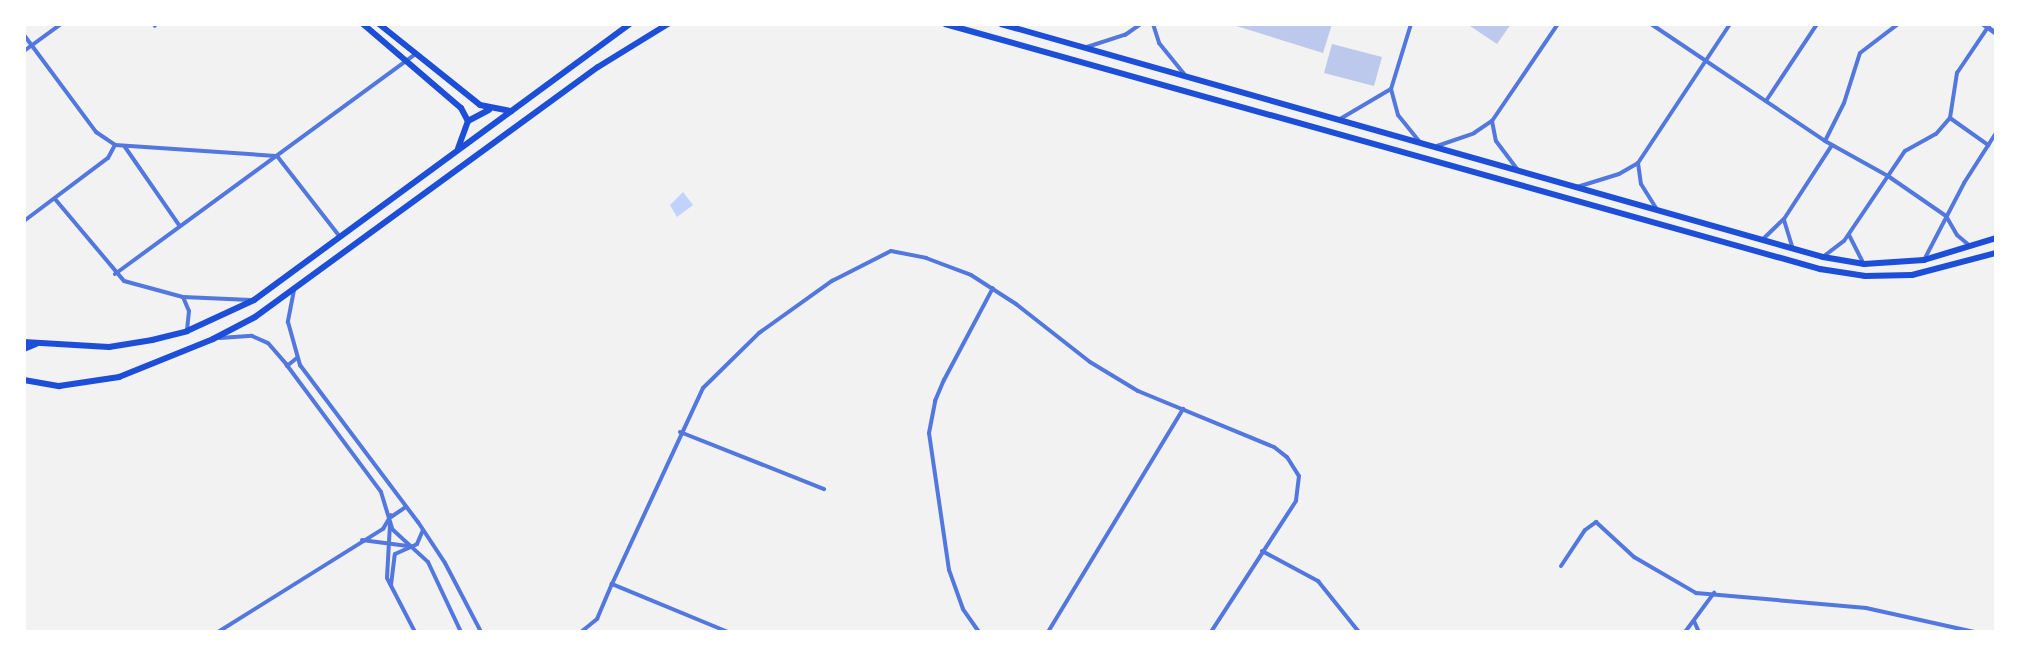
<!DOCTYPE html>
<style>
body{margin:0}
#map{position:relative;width:2020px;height:656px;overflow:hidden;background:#f2f2f2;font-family:Raleway,sans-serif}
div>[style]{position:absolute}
.water>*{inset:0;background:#bfd3fe}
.building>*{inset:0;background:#bdc9ec}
.minor>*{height:4px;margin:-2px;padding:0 2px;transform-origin:2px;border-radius:2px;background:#5277de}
.tertiary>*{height:5px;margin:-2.5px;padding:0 2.5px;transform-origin:2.5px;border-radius:2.5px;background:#5277de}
.primary>*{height:6px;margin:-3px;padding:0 3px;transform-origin:3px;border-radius:3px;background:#1d4ed8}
span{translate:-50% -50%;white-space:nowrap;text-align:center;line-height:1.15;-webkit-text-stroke:6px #fff;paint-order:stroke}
.frame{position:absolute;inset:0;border:26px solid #fff;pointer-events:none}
</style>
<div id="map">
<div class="water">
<div style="clip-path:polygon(683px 192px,693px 205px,677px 217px,670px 205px)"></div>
</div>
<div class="building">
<div style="clip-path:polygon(1230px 24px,1332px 24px,1323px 53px)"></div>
<div style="clip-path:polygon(1467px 24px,1511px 24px,1497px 44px)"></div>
<div style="clip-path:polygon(1332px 44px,1382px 57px,1374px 86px,1324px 73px)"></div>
</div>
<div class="minor">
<div style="left:154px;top:24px;width:2px;rotate:63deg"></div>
<div style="left:1153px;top:24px;width:20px;rotate:72deg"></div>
<div style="left:1159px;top:43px;width:40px;rotate:51deg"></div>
<div style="left:1411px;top:24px;width:68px;rotate:107.1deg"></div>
<div style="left:1391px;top:89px;width:27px;rotate:75deg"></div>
<div style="left:1398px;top:115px;width:33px;rotate:51deg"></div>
<div style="left:1651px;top:24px;width:210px;rotate:33.9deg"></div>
<div style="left:1825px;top:141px;width:72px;rotate:29.1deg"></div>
<div style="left:1888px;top:176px;width:70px;rotate:34.6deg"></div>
<div style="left:1946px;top:216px;width:22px;rotate:60deg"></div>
<div style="left:1957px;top:235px;width:17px;rotate:40deg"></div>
<div style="left:24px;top:35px;width:121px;rotate:53.4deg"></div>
<div style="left:96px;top:132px;width:23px;rotate:34deg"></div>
<div style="left:115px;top:145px;width:161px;rotate:3.9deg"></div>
<div style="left:1087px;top:47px;width:40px;rotate:-18deg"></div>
<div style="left:1125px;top:35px;width:19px;rotate:-35deg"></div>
<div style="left:24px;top:51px;width:46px;rotate:-36.1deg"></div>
<div style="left:1766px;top:101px;width:92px;rotate:-56.5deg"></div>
<div style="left:1950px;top:118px;width:47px;rotate:35.4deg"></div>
<div style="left:1340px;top:119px;width:59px;rotate:-30.5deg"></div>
<div style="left:1492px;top:121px;width:20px;rotate:79deg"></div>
<div style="left:1496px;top:141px;width:35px;rotate:53deg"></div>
<div style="left:1825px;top:141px;width:42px;rotate:-63.4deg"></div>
<div style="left:1844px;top:103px;width:52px;rotate:-72.3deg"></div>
<div style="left:1860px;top:53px;width:48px;rotate:-37.3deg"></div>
<div style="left:1437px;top:146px;width:39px;rotate:-19deg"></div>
<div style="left:1474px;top:133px;width:22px;rotate:-34deg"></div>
<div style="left:1492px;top:121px;width:117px;rotate:-55.8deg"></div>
<div style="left:125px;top:147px;width:95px;rotate:55.3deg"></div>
<div style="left:277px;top:156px;width:103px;rotate:52.1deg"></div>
<div style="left:1638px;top:163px;width:21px;rotate:82deg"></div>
<div style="left:1641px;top:184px;width:31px;rotate:58deg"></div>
<div style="left:1577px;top:187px;width:44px;rotate:-17.2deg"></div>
<div style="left:1619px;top:174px;width:22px;rotate:-30deg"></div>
<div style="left:1638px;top:163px;width:167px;rotate:-56.5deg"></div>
<div style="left:55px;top:199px;width:107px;rotate:49.9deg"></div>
<div style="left:124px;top:281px;width:61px;rotate:15.2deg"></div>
<div style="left:183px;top:297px;width:68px;rotate:2.5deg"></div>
<div style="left:1784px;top:220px;width:28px;rotate:73deg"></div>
<div style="left:24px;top:221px;width:105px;rotate:-36.9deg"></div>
<div style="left:108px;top:158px;width:15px;rotate:-62deg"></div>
<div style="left:1849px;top:235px;width:31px;rotate:63deg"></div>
<div style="left:1762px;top:240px;width:30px;rotate:-44deg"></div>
<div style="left:1784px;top:219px;width:88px;rotate:-57deg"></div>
<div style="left:1824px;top:256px;width:25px;rotate:-37deg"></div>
<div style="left:1844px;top:241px;width:109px;rotate:-55.9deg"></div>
<div style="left:1905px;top:151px;width:35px;rotate:-29deg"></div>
<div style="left:1936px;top:134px;width:21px;rotate:-49deg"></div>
<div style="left:1950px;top:118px;width:46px;rotate:-81.2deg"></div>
<div style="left:1957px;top:73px;width:59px;rotate:-56deg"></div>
<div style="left:1924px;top:260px;width:87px;rotate:-62.5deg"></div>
<div style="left:1964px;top:183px;width:59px;rotate:-57.4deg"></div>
<div style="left:115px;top:274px;width:373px;rotate:-36.2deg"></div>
<div style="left:294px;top:290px;width:33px;rotate:101deg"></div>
<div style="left:288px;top:322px;width:45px;rotate:74.4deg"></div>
<div style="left:300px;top:365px;width:196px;rotate:53.1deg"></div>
<div style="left:418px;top:522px;width:49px;rotate:56.6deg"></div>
<div style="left:445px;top:563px;width:78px;rotate:62.4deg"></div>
<div style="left:183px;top:297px;width:15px;rotate:67deg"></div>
<div style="left:189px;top:311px;width:20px;rotate:96deg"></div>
<div style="left:220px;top:338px;width:32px;rotate:-4deg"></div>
<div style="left:252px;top:336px;width:17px;rotate:24deg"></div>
<div style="left:268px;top:343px;width:28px;rotate:49deg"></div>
<div style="left:286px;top:364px;width:159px;rotate:53.4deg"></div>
<div style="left:381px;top:492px;width:39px;rotate:73deg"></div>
<div style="left:392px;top:529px;width:49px;rotate:42.5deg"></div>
<div style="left:428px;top:562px;width:77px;rotate:64.8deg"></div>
<div style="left:287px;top:366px;width:13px;rotate:-39deg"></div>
<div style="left:680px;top:432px;width:155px;rotate:21.6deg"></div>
<div style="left:391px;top:517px;width:18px;rotate:-34deg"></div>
<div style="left:390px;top:524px;width:54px;rotate:93.2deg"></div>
<div style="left:387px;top:578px;width:61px;rotate:62.6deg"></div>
<div style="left:362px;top:540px;width:46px;rotate:7.4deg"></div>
<div style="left:1262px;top:551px;width:64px;rotate:28.2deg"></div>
<div style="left:1318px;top:581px;width:65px;rotate:51.2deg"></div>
<div style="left:1561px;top:566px;width:43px;rotate:-56.3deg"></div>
<div style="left:1585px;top:530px;width:14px;rotate:-36deg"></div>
<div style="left:1596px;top:522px;width:52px;rotate:42.6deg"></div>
<div style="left:1634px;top:557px;width:72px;rotate:30.1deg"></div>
<div style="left:1696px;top:593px;width:171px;rotate:5deg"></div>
<div style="left:1866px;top:608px;width:111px;rotate:12.5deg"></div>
<div style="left:391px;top:585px;width:31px;rotate:-83deg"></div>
<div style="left:395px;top:554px;width:24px;rotate:-24deg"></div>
<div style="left:417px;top:544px;width:15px;rotate:-67deg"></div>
<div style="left:1694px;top:621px;width:12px;rotate:66deg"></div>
<div style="left:218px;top:632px;width:195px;rotate:-32deg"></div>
<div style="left:383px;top:529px;width:16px;rotate:-60deg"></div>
<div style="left:581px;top:632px;width:21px;rotate:-39deg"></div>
<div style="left:597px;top:619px;width:38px;rotate:-67deg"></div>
<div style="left:728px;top:632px;width:126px;rotate:-157.5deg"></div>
<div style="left:612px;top:584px;width:216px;rotate:-65.1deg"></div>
<div style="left:703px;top:388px;width:78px;rotate:-44.5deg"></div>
<div style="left:759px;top:333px;width:90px;rotate:-35.5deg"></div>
<div style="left:832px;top:281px;width:66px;rotate:-27deg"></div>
<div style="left:891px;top:251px;width:36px;rotate:11deg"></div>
<div style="left:926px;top:258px;width:48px;rotate:20.7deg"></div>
<div style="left:971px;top:275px;width:54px;rotate:32.8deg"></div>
<div style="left:1016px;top:304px;width:94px;rotate:38.1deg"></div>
<div style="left:1090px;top:362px;width:56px;rotate:31.1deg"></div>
<div style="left:1138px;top:391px;width:147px;rotate:22.4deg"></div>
<div style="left:1274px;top:447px;width:16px;rotate:38deg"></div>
<div style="left:1287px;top:457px;width:22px;rotate:58deg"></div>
<div style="left:1299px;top:476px;width:25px;rotate:97deg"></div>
<div style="left:1296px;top:501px;width:156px;rotate:123deg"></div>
<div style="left:979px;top:632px;width:28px;rotate:-125deg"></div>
<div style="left:963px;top:609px;width:41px;rotate:-109.7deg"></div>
<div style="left:949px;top:570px;width:138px;rotate:-98.3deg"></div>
<div style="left:929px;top:433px;width:33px;rotate:-79deg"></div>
<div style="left:935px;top:401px;width:23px;rotate:-67deg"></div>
<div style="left:944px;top:380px;width:104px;rotate:-62deg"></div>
<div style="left:1048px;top:632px;width:261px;rotate:-58.8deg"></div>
<div style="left:1685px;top:632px;width:49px;rotate:-53.4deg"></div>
</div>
<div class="tertiary">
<div style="left:1983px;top:24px;width:16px;rotate:35deg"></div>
</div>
<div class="primary">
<div style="left:363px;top:24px;width:129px;rotate:40.6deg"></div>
<div style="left:461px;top:108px;width:15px;rotate:62deg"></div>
<div style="left:468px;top:121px;width:29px;rotate:110deg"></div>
<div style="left:379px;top:24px;width:129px;rotate:38.7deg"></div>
<div style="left:480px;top:105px;width:32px;rotate:11deg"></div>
<div style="left:945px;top:24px;width:909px;rotate:15.64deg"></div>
<div style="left:1820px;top:269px;width:46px;rotate:8.8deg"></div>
<div style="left:1865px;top:276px;width:47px;rotate:-1.2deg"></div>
<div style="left:1912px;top:275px;width:87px;rotate:-14.7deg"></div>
<div style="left:1001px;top:24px;width:854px;rotate:15.83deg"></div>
<div style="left:1823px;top:257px;width:42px;rotate:9.7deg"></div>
<div style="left:1864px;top:264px;width:60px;rotate:-3.8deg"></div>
<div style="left:1924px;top:260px;width:75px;rotate:-17deg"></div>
<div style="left:468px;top:121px;width:24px;rotate:-28deg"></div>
<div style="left:24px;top:342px;width:85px;rotate:3.4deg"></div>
<div style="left:109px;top:347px;width:44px;rotate:-9.2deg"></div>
<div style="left:152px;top:340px;width:36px;rotate:-14deg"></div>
<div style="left:187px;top:331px;width:74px;rotate:-24.8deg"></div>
<div style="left:254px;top:300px;width:466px;rotate:-36.3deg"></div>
<div style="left:24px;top:349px;width:13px;rotate:-23deg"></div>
<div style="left:24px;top:380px;width:36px;rotate:10deg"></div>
<div style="left:59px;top:386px;width:61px;rotate:-8.5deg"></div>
<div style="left:119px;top:377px;width:101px;rotate:-22deg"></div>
<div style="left:213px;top:339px;width:47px;rotate:-27.6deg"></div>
<div style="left:255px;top:317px;width:424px;rotate:-36.1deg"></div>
<div style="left:598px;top:67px;width:82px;rotate:-31.6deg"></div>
</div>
<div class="frame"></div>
</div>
